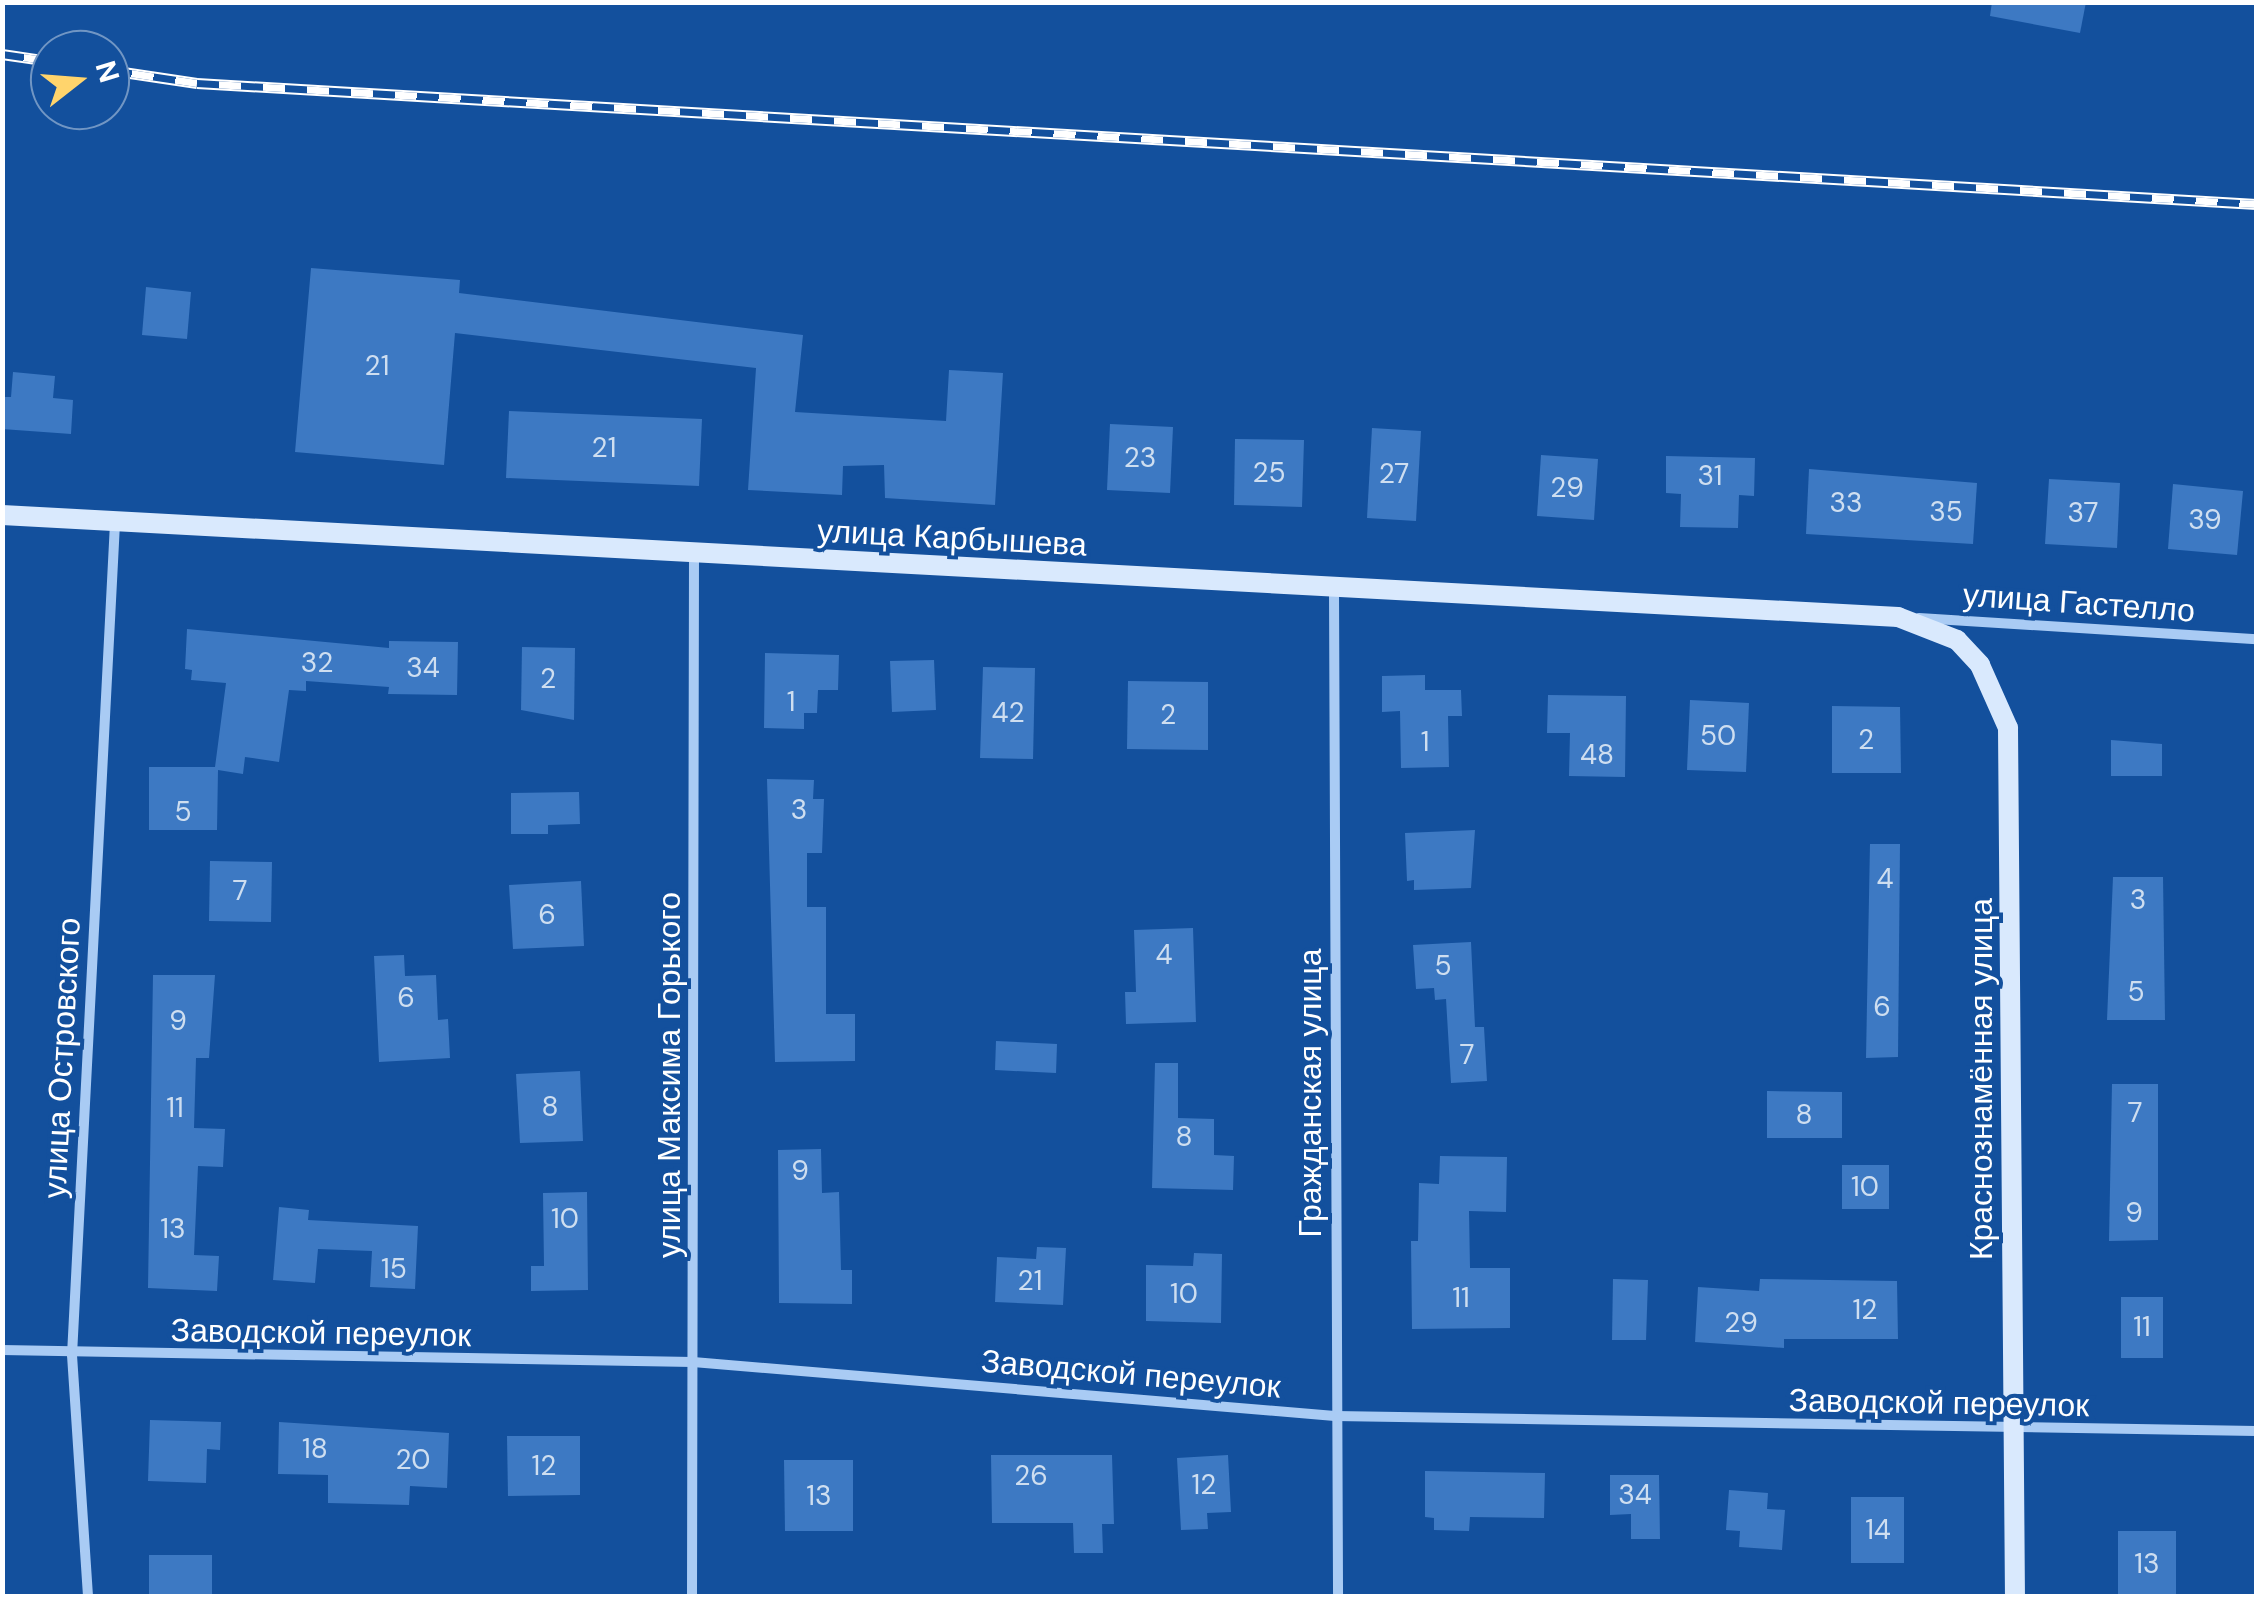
<!DOCTYPE html>
<meta charset="utf-8">
<style>
body{margin:0}
#map{position:relative;width:2259px;height:1599px;overflow:hidden;background:#13509d;font-family:"DM Sans",sans-serif}
div>[style]{position:absolute}
.building>*{inset:0;background:#3d79c3}
.minor>*{height:10px;margin:-5px;padding:0 5px;transform-origin:5px;border-radius:5px;background:#a9cbf4}
.secondary>*{height:20px;margin:-10px;padding:0 10px;transform-origin:10px;border-radius:10px;background:#d9e9fd}
.rail>*{height:11px;margin-top:-5.5px;transform-origin:0;background:repeating-linear-gradient(90deg,#13509d 0 22px,#fff 0 44px);box-sizing:border-box;border-block:2px solid #fff}
span{translate:-50% -50%;white-space:nowrap;text-align:center;line-height:1.15;-webkit-text-stroke:8px #13509d;paint-order:stroke}
.number-label{font-size:28px;color:#cedef0}
.number-label span{-webkit-text-stroke-width:0}
.street-label{font-size:32px;color:#fff}
.frame{position:absolute;inset:0;border:5px solid #fff;pointer-events:none}
.north{position:absolute;left:30px;top:30px;width:100px;height:100px;box-sizing:border-box;background:#13509d;border:2px solid #7196c4;border-radius:50%;rotate:73deg;font-size:28px;font-weight:700;line-height:40px;text-align:center;color:#fff}
.north::after{content:'';display:block;margin:auto;width:35px;height:45px;background:#ffd46c;clip-path:polygon(50% 0,100% 100%,50% 72%,0 100%)}
</style>
<div id="map">
<div class="building">
<div style="clip-path:polygon(1992px 2px,2086px 2px,2080px 33px,1990px 16px)"></div>
<div style="clip-path:polygon(311px 268px,460px 280px,459px 293px,803px 335px,795px 412px,946px 421px,949px 370px,1003px 373px,995px 505px,885px 498px,884px 465px,843px 466px,842px 495px,748px 490px,756px 368px,455px 333px,444px 465px,295px 452px)"></div>
<div style="clip-path:polygon(146px 287px,191px 292px,187px 339px,142px 335px)"></div>
<div style="clip-path:polygon(13px 372px,55px 376px,53px 398px,73px 400px,71px 434px,2px 429px,2px 397px,11px 397px)"></div>
<div style="clip-path:polygon(509px 411px,702px 419px,699px 486px,506px 478px)"></div>
<div style="clip-path:polygon(1110px 424px,1173px 427px,1170px 493px,1107px 490px)"></div>
<div style="clip-path:polygon(1372px 428px,1421px 431px,1416px 521px,1367px 518px)"></div>
<div style="clip-path:polygon(1235px 439px,1304px 440px,1302px 507px,1234px 505px)"></div>
<div style="clip-path:polygon(1541px 455px,1598px 459px,1594px 520px,1537px 516px)"></div>
<div style="clip-path:polygon(1666px 456px,1755px 458px,1754px 496px,1739px 495px,1738px 528px,1680px 527px,1681px 494px,1666px 493px)"></div>
<div style="clip-path:polygon(1809px 469px,1977px 483px,1973px 544px,1806px 534px)"></div>
<div style="clip-path:polygon(2049px 479px,2120px 483px,2117px 548px,2045px 544px)"></div>
<div style="clip-path:polygon(2173px 484px,2243px 491px,2237px 555px,2168px 549px)"></div>
<div style="clip-path:polygon(187px 629px,389px 648px,389px 641px,458px 642px,457px 695px,388px 694px,389px 687px,306px 681px,306px 691px,289px 690px,279px 762px,245px 757px,243px 774px,218px 770px,217px 830px,149px 830px,149px 767px,215px 767px,226px 683px,191px 680px,192px 670px,185px 669px)"></div>
<div style="clip-path:polygon(522px 647px,575px 648px,574px 720px,521px 710px)"></div>
<div style="clip-path:polygon(765px 653px,839px 655px,838px 690px,818px 690px,817px 713px,804px 713px,804px 729px,764px 728px)"></div>
<div style="clip-path:polygon(934px 660px,936px 710px,892px 712px,890px 661px)"></div>
<div style="clip-path:polygon(983px 667px,1035px 668px,1033px 759px,980px 758px)"></div>
<div style="clip-path:polygon(1425px 675px,1425px 690px,1461px 690px,1462px 716px,1448px 716px,1449px 767px,1401px 768px,1400px 711px,1382px 712px,1382px 676px)"></div>
<div style="clip-path:polygon(1128px 681px,1208px 682px,1208px 750px,1127px 749px)"></div>
<div style="clip-path:polygon(1548px 695px,1626px 696px,1625px 777px,1569px 776px,1570px 733px,1547px 733px)"></div>
<div style="clip-path:polygon(1690px 700px,1749px 703px,1746px 772px,1687px 770px)"></div>
<div style="clip-path:polygon(1832px 706px,1900px 707px,1901px 773px,1832px 773px)"></div>
<div style="clip-path:polygon(2111px 740px,2162px 744px,2162px 776px,2111px 776px)"></div>
<div style="clip-path:polygon(767px 779px,814px 780px,813px 799px,824px 799px,822px 853px,807px 853px,807px 907px,826px 907px,826px 1014px,855px 1014px,855px 1061px,775px 1062px)"></div>
<div style="clip-path:polygon(579px 792px,580px 824px,548px 825px,548px 834px,511px 834px,511px 793px)"></div>
<div style="clip-path:polygon(1475px 830px,1471px 888px,1414px 890px,1414px 880px,1407px 881px,1405px 833px)"></div>
<div style="clip-path:polygon(1870px 844px,1900px 844px,1898px 1057px,1866px 1058px)"></div>
<div style="clip-path:polygon(210px 861px,272px 862px,271px 922px,209px 921px)"></div>
<div style="clip-path:polygon(2113px 877px,2163px 877px,2165px 1020px,2107px 1020px)"></div>
<div style="clip-path:polygon(581px 881px,584px 946px,513px 949px,509px 885px)"></div>
<div style="clip-path:polygon(1193px 928px,1196px 1022px,1126px 1024px,1125px 992px,1136px 992px,1134px 930px)"></div>
<div style="clip-path:polygon(1471px 942px,1475px 1027px,1484px 1027px,1487px 1081px,1451px 1083px,1446px 999px,1435px 1000px,1434px 988px,1416px 989px,1413px 945px)"></div>
<div style="clip-path:polygon(404px 955px,405px 976px,436px 975px,438px 1020px,448px 1019px,450px 1058px,379px 1062px,374px 956px)"></div>
<div style="clip-path:polygon(153px 975px,215px 975px,209px 1058px,196px 1058px,194px 1128px,225px 1129px,223px 1167px,198px 1166px,194px 1255px,219px 1256px,217px 1291px,148px 1288px)"></div>
<div style="clip-path:polygon(996px 1041px,1057px 1044px,1056px 1073px,995px 1070px)"></div>
<div style="clip-path:polygon(1155px 1063px,1178px 1063px,1178px 1118px,1214px 1119px,1214px 1155px,1234px 1156px,1233px 1190px,1152px 1188px)"></div>
<div style="clip-path:polygon(580px 1071px,583px 1141px,520px 1143px,516px 1074px)"></div>
<div style="clip-path:polygon(2112px 1084px,2158px 1084px,2158px 1240px,2109px 1241px)"></div>
<div style="clip-path:polygon(1767px 1091px,1842px 1092px,1842px 1138px,1767px 1138px)"></div>
<div style="clip-path:polygon(821px 1149px,822px 1193px,839px 1192px,841px 1270px,852px 1270px,852px 1304px,779px 1303px,778px 1150px)"></div>
<div style="clip-path:polygon(1440px 1156px,1507px 1157px,1506px 1212px,1469px 1211px,1470px 1268px,1510px 1268px,1510px 1328px,1412px 1329px,1411px 1241px,1418px 1241px,1419px 1183px,1439px 1184px)"></div>
<div style="clip-path:polygon(1842px 1165px,1889px 1165px,1889px 1209px,1842px 1209px)"></div>
<div style="clip-path:polygon(587px 1192px,588px 1290px,531px 1291px,531px 1266px,544px 1266px,543px 1193px)"></div>
<div style="clip-path:polygon(279px 1207px,309px 1210px,308px 1220px,418px 1226px,415px 1289px,370px 1287px,372px 1251px,318px 1249px,315px 1283px,273px 1280px)"></div>
<div style="clip-path:polygon(1037px 1247px,1066px 1248px,1063px 1305px,995px 1302px,997px 1257px,1036px 1259px)"></div>
<div style="clip-path:polygon(1194px 1253px,1222px 1254px,1221px 1323px,1146px 1321px,1146px 1265px,1193px 1266px)"></div>
<div style="clip-path:polygon(1613px 1279px,1648px 1280px,1646px 1340px,1612px 1340px)"></div>
<div style="clip-path:polygon(1760px 1279px,1897px 1281px,1898px 1339px,1784px 1339px,1784px 1348px,1695px 1342px,1698px 1287px,1759px 1291px)"></div>
<div style="clip-path:polygon(2121px 1297px,2163px 1297px,2163px 1358px,2121px 1358px)"></div>
<div style="clip-path:polygon(150px 1420px,221px 1422px,220px 1450px,207px 1449px,206px 1483px,148px 1481px)"></div>
<div style="clip-path:polygon(279px 1422px,449px 1433px,447px 1488px,410px 1486px,409px 1505px,328px 1503px,328px 1475px,278px 1474px)"></div>
<div style="clip-path:polygon(507px 1436px,580px 1436px,580px 1495px,508px 1496px)"></div>
<div style="clip-path:polygon(991px 1455px,1112px 1455px,1114px 1524px,1102px 1524px,1103px 1553px,1074px 1553px,1073px 1523px,992px 1523px)"></div>
<div style="clip-path:polygon(1228px 1455px,1231px 1512px,1207px 1513px,1208px 1529px,1181px 1530px,1177px 1458px)"></div>
<div style="clip-path:polygon(784px 1460px,853px 1460px,853px 1531px,785px 1531px)"></div>
<div style="clip-path:polygon(1425px 1471px,1545px 1473px,1544px 1518px,1470px 1517px,1469px 1531px,1434px 1530px,1434px 1518px,1425px 1517px)"></div>
<div style="clip-path:polygon(1610px 1475px,1659px 1475px,1660px 1539px,1631px 1539px,1631px 1514px,1610px 1515px)"></div>
<div style="clip-path:polygon(1729px 1490px,1768px 1493px,1767px 1509px,1785px 1510px,1782px 1550px,1739px 1547px,1740px 1531px,1726px 1530px)"></div>
<div style="clip-path:polygon(1851px 1497px,1904px 1497px,1904px 1563px,1851px 1563px)"></div>
<div style="clip-path:polygon(2118px 1531px,2176px 1531px,2176px 1596px,2118px 1596px)"></div>
<div style="clip-path:polygon(149px 1555px,212px 1555px,212px 1596px,149px 1596px)"></div>
</div>
<div class="minor">
<div style="left:1334px;top:589px;width:1007px;rotate:89.77deg"></div>
<div style="left:1919px;top:618px;width:338px;rotate:3.6deg"></div>
<div style="left:2px;top:1350px;width:691px;rotate:0.99deg"></div>
<div style="left:693px;top:1362px;width:644px;rotate:4.81deg"></div>
<div style="left:1335px;top:1416px;width:921px;rotate:0.93deg"></div>
<div style="left:88px;top:1596px;width:242px;rotate:-93.8deg"></div>
<div style="left:72px;top:1355px;width:834px;rotate:-87.04deg"></div>
<div style="left:692px;top:1596px;width:1042px;rotate:-89.89deg"></div>
</div>
<div class="secondary">
<div style="left:2px;top:515px;width:1899px;rotate:3.08deg"></div>
<div style="left:1898px;top:617px;width:63px;rotate:21.3deg"></div>
<div style="left:1957px;top:640px;width:34px;rotate:47deg"></div>
<div style="left:1980px;top:665px;width:69px;rotate:66deg"></div>
<div style="left:2008px;top:728px;width:868px;rotate:89.54deg"></div>
</div>
<div class="rail">
<div style="left:2px;top:54px;width:49px;rotate:8.3deg"></div>
<div style="left:110px;top:70px;width:88px;rotate:8.5deg"></div>
<div style="left:197px;top:83px;width:2063px;rotate:3.36deg"></div>
</div>
<div class="number-label">
<span style="left:377px;top:366px">21</span>
<span style="left:604px;top:448px">21</span>
<span style="left:1140px;top:458px">23</span>
<span style="left:1269px;top:473px">25</span>
<span style="left:1394px;top:474px">27</span>
<span style="left:1710px;top:476px">31</span>
<span style="left:1567px;top:488px">29</span>
<span style="left:1846px;top:503px">33</span>
<span style="left:1946px;top:512px">35</span>
<span style="left:2083px;top:513px">37</span>
<span style="left:2205px;top:520px">39</span>
<span style="left:317px;top:663px">32</span>
<span style="left:423px;top:668px">34</span>
<span style="left:548px;top:679px">2</span>
<span style="left:791px;top:702px">1</span>
<span style="left:1008px;top:713px">42</span>
<span style="left:1168px;top:715px">2</span>
<span style="left:1718px;top:736px">50</span>
<span style="left:1866px;top:740px">2</span>
<span style="left:1425px;top:742px">1</span>
<span style="left:1597px;top:755px">48</span>
<span style="left:799px;top:810px">3</span>
<span style="left:183px;top:812px">5</span>
<span style="left:1885px;top:879px">4</span>
<span style="left:240px;top:891px">7</span>
<span style="left:2138px;top:900px">3</span>
<span style="left:547px;top:915px">6</span>
<span style="left:1164px;top:955px">4</span>
<span style="left:1443px;top:966px">5</span>
<span style="left:2136px;top:992px">5</span>
<span style="left:406px;top:998px">6</span>
<span style="left:1882px;top:1007px">6</span>
<span style="left:178px;top:1021px">9</span>
<span style="left:1467px;top:1055px">7</span>
<span style="left:550px;top:1107px">8</span>
<span style="left:175px;top:1108px">11</span>
<span style="left:2135px;top:1113px">7</span>
<span style="left:1804px;top:1115px">8</span>
<span style="left:1184px;top:1137px">8</span>
<span style="left:800px;top:1171px">9</span>
<span style="left:1865px;top:1187px">10</span>
<span style="left:2134px;top:1213px">9</span>
<span style="left:565px;top:1219px">10</span>
<span style="left:173px;top:1229px">13</span>
<span style="left:394px;top:1269px">15</span>
<span style="left:1030px;top:1281px">21</span>
<span style="left:1184px;top:1294px">10</span>
<span style="left:1461px;top:1298px">11</span>
<span style="left:1865px;top:1310px">12</span>
<span style="left:1741px;top:1323px">29</span>
<span style="left:2142px;top:1327px">11</span>
<span style="left:315px;top:1449px">18</span>
<span style="left:413px;top:1460px">20</span>
<span style="left:544px;top:1466px">12</span>
<span style="left:1031px;top:1476px">26</span>
<span style="left:1204px;top:1485px">12</span>
<span style="left:1635px;top:1495px">34</span>
<span style="left:819px;top:1496px">13</span>
<span style="left:1878px;top:1530px">14</span>
<span style="left:2147px;top:1564px">13</span>
</div>
<div class="street-label">
<span style="left:952px;top:538px;rotate:3deg">улица Карбышева</span>
<span style="left:2079px;top:603px;rotate:4deg">улица Гастелло</span>
<span style="left:62px;top:1058px;rotate:-87deg">улица Островского</span>
<span style="left:669px;top:1075px;rotate:-90deg">улица Максима Горького</span>
<span style="left:1981px;top:1079px;rotate:-90deg">Краснознамённая улица</span>
<span style="left:1310px;top:1093px;rotate:-90deg">Гражданская улица</span>
<span style="left:321px;top:1333px;rotate:1deg">Заводской переулок</span>
<span style="left:1131px;top:1374px;rotate:5deg">Заводской переулок</span>
<span style="left:1939px;top:1403px;rotate:1deg">Заводской переулок</span>
</div>
<div class="frame"></div>
<div class="north">N</div>
</div>
